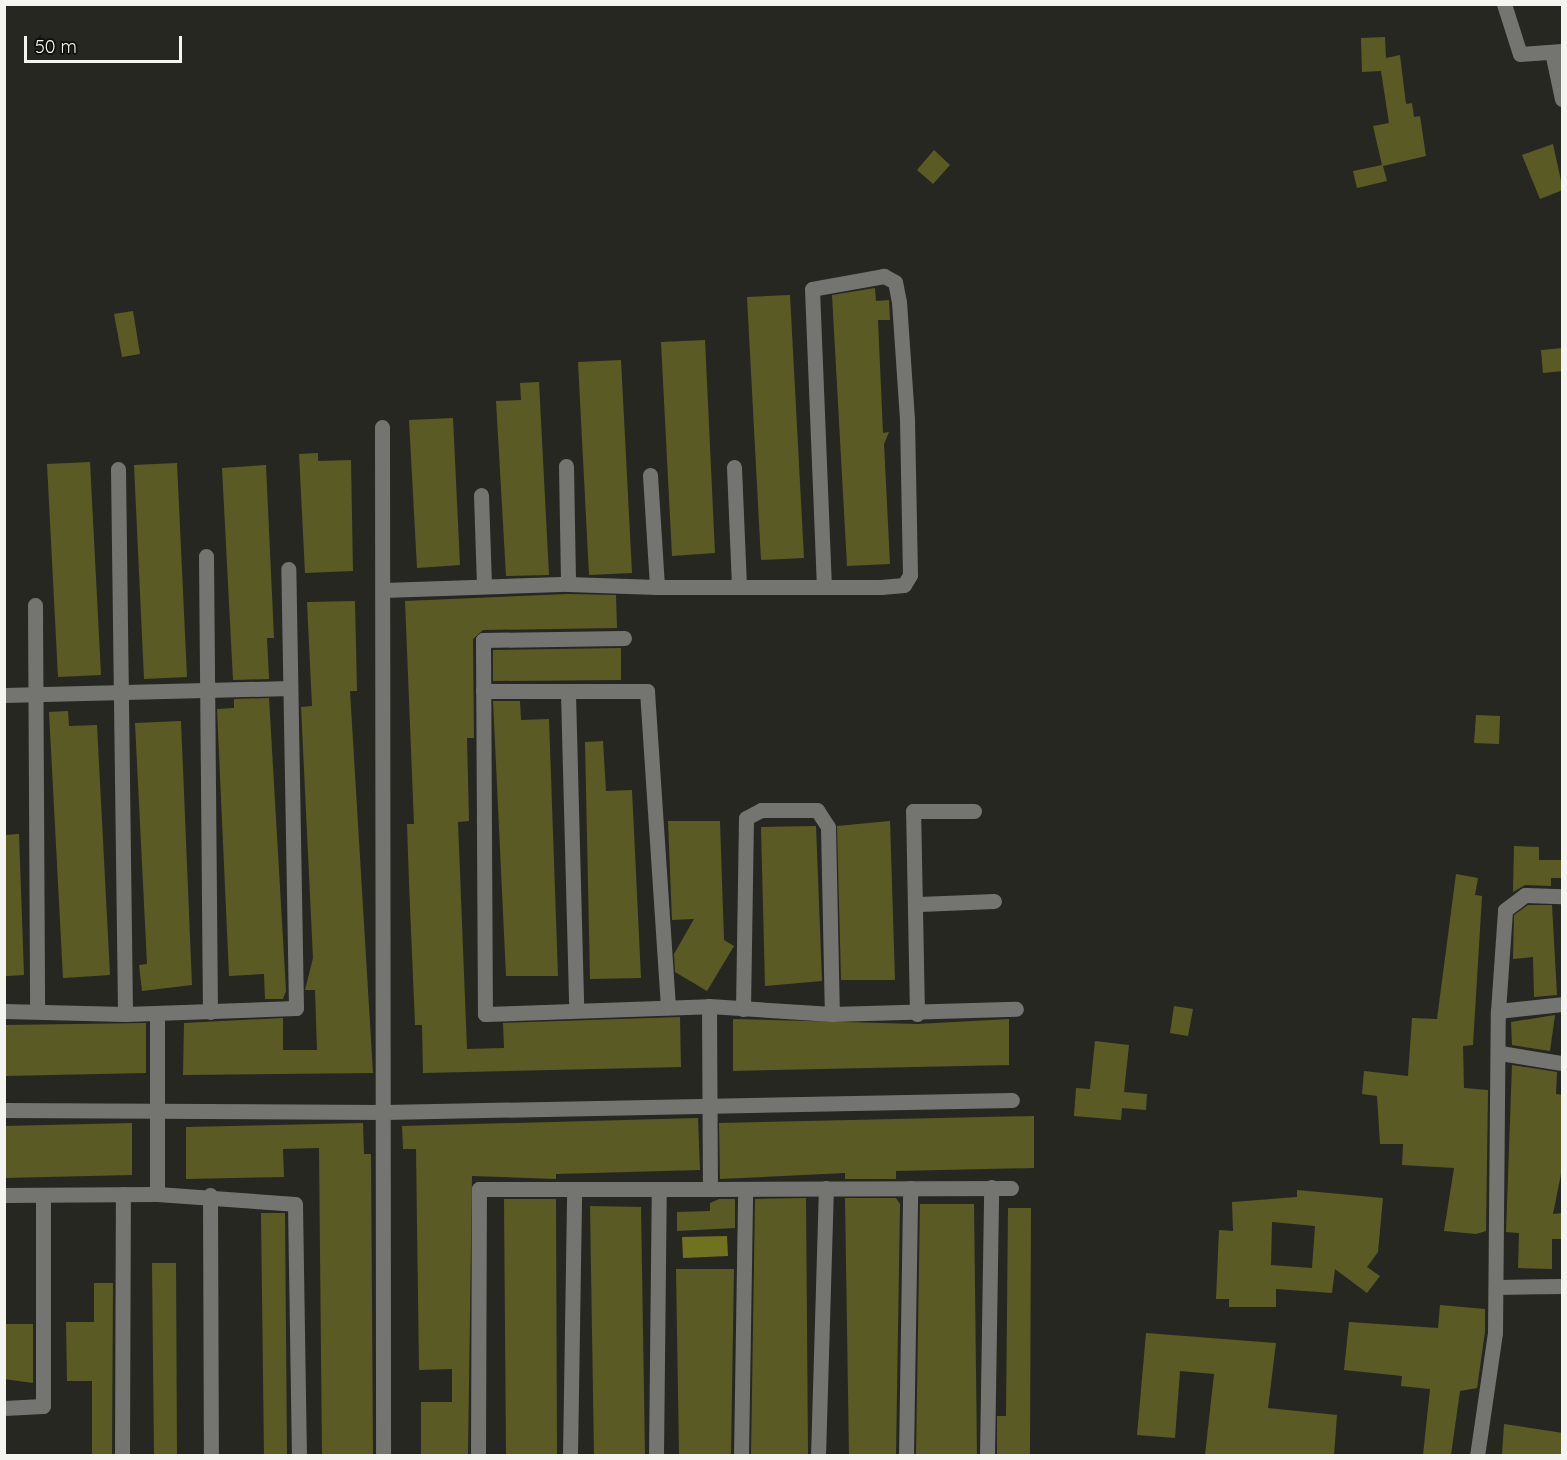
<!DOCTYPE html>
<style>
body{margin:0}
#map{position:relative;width:1567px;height:1460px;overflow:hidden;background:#272721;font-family:Quicksand,sans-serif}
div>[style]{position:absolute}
.water>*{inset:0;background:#717220}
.building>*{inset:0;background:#5a5b24}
.minor>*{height:15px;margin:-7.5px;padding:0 7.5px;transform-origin:7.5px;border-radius:7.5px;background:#747471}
span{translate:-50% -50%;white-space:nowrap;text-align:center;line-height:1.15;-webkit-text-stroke:6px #10100d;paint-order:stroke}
.frame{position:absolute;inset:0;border:6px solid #f4f4f0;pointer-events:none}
.scale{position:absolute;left:24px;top:36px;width:158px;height:27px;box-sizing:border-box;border:3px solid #f4f4f0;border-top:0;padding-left:8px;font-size:18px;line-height:21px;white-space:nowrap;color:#f4f4f0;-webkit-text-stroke:4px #10100d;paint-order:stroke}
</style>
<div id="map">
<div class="water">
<div style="clip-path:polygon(727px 1236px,728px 1256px,683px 1258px,682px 1237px)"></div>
</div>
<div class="building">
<div style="clip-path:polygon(1385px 37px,1386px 58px,1400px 55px,1406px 104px,1412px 103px,1414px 117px,1420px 116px,1426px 156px,1383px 166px,1387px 181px,1357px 188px,1353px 171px,1382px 165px,1373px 126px,1389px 123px,1381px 71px,1362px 72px,1361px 38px)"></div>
<div style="clip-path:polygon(1553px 144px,1563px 190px,1540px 199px,1522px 155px)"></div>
<div style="clip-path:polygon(934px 150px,950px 165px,933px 184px,917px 170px)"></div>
<div style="clip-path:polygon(875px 288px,876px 301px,889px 300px,890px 320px,878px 320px,883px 433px,889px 432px,884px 444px,890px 564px,847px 566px,832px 295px)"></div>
<div style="clip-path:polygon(790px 295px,804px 558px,761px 560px,747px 297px)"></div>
<div style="clip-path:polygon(133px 311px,140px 354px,122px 357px,114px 314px)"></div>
<div style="clip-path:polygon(705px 340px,715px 553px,672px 556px,661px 342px)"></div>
<div style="clip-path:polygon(1563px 348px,1563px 371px,1543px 373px,1541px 350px)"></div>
<div style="clip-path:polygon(621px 360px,632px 573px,589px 575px,578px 362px)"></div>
<div style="clip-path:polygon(539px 382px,549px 575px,506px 576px,496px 401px,521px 400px,520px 383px)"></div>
<div style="clip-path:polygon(453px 418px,460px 565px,417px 568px,409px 420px)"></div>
<div style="clip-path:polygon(318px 453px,318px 461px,351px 460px,353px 571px,305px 573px,299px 454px)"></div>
<div style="clip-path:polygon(90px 462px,101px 675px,58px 677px,47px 464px)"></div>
<div style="clip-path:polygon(177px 463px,187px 677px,144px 679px,134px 465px)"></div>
<div style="clip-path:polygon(266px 465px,274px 638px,267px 638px,269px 679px,233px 680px,222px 468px)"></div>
<div style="clip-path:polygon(568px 594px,616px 595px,617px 628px,483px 630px,473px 639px,474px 738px,467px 738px,469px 821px,458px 822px,467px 1049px,504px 1048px,503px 1023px,680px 1017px,681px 1067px,423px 1073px,422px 1025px,415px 1025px,409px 883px,407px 824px,414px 824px,405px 601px)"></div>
<div style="clip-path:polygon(355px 601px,357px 691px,350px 691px,373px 1073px,183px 1075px,184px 1023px,283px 1018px,283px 1050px,317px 1050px,315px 990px,305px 990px,313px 958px,301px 707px,312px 706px,307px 602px)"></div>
<div style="clip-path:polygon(621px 648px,621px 680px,493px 681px,493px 650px)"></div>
<div style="clip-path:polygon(269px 698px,286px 991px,283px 999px,265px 999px,264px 974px,229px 976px,217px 709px,234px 708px,234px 699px)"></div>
<div style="clip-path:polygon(493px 701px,520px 701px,521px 720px,549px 719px,558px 976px,506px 976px)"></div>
<div style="clip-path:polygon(68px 711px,69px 726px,97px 725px,110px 975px,63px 978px,49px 712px)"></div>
<div style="clip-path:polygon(1476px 715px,1500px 716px,1499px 744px,1474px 743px)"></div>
<div style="clip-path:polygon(181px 721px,192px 985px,142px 991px,139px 965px,147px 964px,135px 723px)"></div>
<div style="clip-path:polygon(603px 741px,606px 791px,632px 790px,641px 978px,590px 979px,585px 742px)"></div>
<div style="clip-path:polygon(668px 821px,720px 821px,724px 940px,734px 946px,707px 991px,675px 972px,674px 954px,694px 919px,672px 920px)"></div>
<div style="clip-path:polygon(890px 821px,895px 980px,841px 980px,837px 826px)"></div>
<div style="clip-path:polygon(816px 826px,822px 981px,765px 986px,761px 827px)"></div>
<div style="clip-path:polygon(19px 834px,24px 975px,6px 976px,4px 835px)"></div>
<div style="clip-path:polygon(1514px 846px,1539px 847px,1539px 860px,1563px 860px,1563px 878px,1551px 878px,1551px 886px,1525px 885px,1513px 892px)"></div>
<div style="clip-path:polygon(1456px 874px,1478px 878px,1475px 895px,1482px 896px,1473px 1045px,1463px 1046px,1464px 1088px,1488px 1090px,1486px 1231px,1476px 1234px,1444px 1231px,1454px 1168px,1402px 1165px,1403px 1144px,1380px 1144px,1377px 1096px,1362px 1094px,1364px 1071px,1408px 1076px,1412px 1018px,1437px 1019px)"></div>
<div style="clip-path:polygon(1528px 905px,1552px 905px,1557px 995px,1534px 997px,1533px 957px,1513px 959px,1514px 915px)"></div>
<div style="clip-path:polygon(1174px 1006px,1193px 1009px,1188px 1036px,1170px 1033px)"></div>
<div style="clip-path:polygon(1555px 1015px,1550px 1051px,1512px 1045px,1511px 1022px)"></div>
<div style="clip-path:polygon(733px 1019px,917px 1024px,1009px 1019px,1009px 1065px,733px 1071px)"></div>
<div style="clip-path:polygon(146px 1023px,146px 1073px,4px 1076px,4px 1025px)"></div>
<div style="clip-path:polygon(1095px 1041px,1129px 1045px,1124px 1092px,1147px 1094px,1146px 1110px,1122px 1108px,1121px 1120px,1074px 1116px,1076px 1088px,1090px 1089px)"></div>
<div style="clip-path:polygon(1512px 1065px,1557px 1072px,1556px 1094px,1563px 1095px,1563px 1164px,1553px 1214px,1563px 1213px,1563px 1239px,1552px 1239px,1552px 1269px,1518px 1268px,1519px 1233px,1506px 1232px)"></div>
<div style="clip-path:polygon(1034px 1116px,1034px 1168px,896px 1171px,896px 1179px,845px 1179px,845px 1173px,720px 1179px,719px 1123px)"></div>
<div style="clip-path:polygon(698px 1118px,700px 1170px,556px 1174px,556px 1179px,472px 1176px,468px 1455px,421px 1455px,421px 1402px,452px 1402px,452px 1369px,419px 1370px,416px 1149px,403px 1149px,402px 1126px)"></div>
<div style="clip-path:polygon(132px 1123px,132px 1175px,4px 1178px,4px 1126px)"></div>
<div style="clip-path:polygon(363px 1123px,364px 1154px,371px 1154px,373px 1455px,322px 1455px,319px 1148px,283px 1149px,284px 1177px,186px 1179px,186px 1127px)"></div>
<div style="clip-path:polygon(evenodd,1297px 1190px,1383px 1198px,1378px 1252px,1367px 1267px,1380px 1276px,1367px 1293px,1335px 1269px,1332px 1293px,1276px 1289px,1276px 1307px,1229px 1307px,1229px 1299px,1216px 1299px,1219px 1230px,1233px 1231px,1232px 1202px,1297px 1197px,1297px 1190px,1272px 1222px,1315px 1226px,1312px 1268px,1271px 1265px,1272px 1222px)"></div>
<div style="clip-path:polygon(806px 1198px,808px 1455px,751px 1455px,755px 1199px)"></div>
<div style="clip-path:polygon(845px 1198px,896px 1198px,900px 1204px,896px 1455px,849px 1455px)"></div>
<div style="clip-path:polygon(504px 1199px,556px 1199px,557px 1455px,506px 1455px)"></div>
<div style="clip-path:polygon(719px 1199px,735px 1199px,735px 1228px,677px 1231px,677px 1212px,710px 1211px,710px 1203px)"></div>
<div style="clip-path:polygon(920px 1204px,974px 1204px,977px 1455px,916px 1455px)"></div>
<div style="clip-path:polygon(590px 1206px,641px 1207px,645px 1455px,594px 1455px)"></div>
<div style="clip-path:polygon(1008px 1208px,1031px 1208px,1030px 1455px,997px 1455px,997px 1416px,1006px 1416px)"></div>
<div style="clip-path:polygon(261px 1213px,285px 1213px,287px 1455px,264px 1455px)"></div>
<div style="clip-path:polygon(152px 1263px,176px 1263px,177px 1455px,154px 1455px)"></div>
<div style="clip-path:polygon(676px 1269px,734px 1269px,731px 1455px,679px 1455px)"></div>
<div style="clip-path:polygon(94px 1283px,113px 1283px,112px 1455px,92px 1455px,92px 1381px,67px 1381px,66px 1322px,94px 1322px)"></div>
<div style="clip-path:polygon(1440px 1305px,1485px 1309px,1485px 1332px,1477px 1388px,1460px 1391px,1451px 1455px,1423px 1455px,1430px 1389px,1401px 1386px,1402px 1376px,1344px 1370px,1349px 1322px,1438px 1328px)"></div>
<div style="clip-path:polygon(4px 1324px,33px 1324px,33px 1383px,4px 1379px)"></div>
<div style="clip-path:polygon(1146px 1333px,1276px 1343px,1268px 1408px,1337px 1415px,1334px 1455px,1205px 1455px,1214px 1374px,1180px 1371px,1175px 1438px,1137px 1435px)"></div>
<div style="clip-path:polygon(1504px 1424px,1563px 1433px,1561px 1455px,1502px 1455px)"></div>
</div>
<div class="minor">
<div style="left:1504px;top:4px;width:52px;rotate:72.3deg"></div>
<div style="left:1520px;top:54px;width:42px;rotate:-4.1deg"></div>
<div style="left:1552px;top:52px;width:48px;rotate:78deg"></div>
<div style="left:382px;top:427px;width:1029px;rotate:89.94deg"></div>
<div style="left:566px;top:466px;width:118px;rotate:89deg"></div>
<div style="left:734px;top:467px;width:120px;rotate:87.6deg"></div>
<div style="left:118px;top:469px;width:545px;rotate:89.26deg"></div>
<div style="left:650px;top:475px;width:112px;rotate:86.4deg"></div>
<div style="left:481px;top:495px;width:91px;rotate:88.1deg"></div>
<div style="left:206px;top:556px;width:456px;rotate:89.5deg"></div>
<div style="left:383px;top:590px;width:185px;rotate:-1.9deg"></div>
<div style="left:568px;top:584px;width:89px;rotate:1.9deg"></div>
<div style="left:657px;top:587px;width:224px"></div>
<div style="left:881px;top:587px;width:23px;rotate:-5deg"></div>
<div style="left:904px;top:585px;width:12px;rotate:-59deg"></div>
<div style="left:910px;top:575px;width:156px;rotate:-91.1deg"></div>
<div style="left:907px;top:419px;width:117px;rotate:-93.9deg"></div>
<div style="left:899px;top:302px;width:20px;rotate:-101deg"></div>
<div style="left:895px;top:282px;width:13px;rotate:-151deg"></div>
<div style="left:884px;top:276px;width:73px;rotate:169.8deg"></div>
<div style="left:812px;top:289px;width:297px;rotate:87.7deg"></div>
<div style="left:35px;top:605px;width:405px;rotate:89.7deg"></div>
<div style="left:624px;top:638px;width:141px;rotate:179.2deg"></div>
<div style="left:483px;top:640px;width:374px;rotate:89.7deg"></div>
<div style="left:485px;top:1014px;width:224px;rotate:-2deg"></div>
<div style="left:709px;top:1006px;width:123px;rotate:3.7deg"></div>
<div style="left:832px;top:1014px;width:184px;rotate:-1.6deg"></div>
<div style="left:483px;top:691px;width:164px"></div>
<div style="left:647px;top:691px;width:317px;rotate:86.2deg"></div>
<div style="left:568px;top:693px;width:315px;rotate:88.5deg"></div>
<div style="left:4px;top:695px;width:286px;rotate:-1.4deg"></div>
<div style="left:919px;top:904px;width:75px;rotate:-2.3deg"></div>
<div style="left:709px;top:1006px;width:183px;rotate:89.7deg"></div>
<div style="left:710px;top:1189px;width:301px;rotate:-0.2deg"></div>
<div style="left:743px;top:1009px;width:191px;rotate:-89.1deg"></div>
<div style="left:746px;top:818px;width:17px;rotate:-28deg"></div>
<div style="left:761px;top:810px;width:56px"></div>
<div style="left:817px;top:810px;width:20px;rotate:57deg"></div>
<div style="left:828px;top:827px;width:187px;rotate:88.8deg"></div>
<div style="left:4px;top:1011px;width:121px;rotate:1.4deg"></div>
<div style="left:125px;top:1014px;width:171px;rotate:-2deg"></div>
<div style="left:296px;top:1008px;width:439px;rotate:-91deg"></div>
<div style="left:1498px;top:1011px;width:64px;rotate:-6.2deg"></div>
<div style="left:157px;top:1013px;width:181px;rotate:90deg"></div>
<div style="left:917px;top:1014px;width:203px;rotate:-91.1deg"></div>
<div style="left:913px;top:811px;width:61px"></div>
<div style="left:1500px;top:1053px;width:63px;rotate:9.2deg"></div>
<div style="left:4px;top:1110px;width:380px;rotate:0.3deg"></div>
<div style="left:384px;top:1112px;width:628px;rotate:-1.09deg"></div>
<div style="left:4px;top:1195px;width:153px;rotate:-0.4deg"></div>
<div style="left:157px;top:1194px;width:138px;rotate:4.1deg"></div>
<div style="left:295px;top:1204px;width:252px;rotate:89.1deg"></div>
<div style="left:210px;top:1195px;width:261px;rotate:89.8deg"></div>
<div style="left:1496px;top:1287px;width:66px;rotate:-0.9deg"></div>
<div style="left:4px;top:1408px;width:39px;rotate:-3deg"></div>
<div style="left:43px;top:1406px;width:211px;rotate:-90deg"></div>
<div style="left:122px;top:1456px;width:262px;rotate:-89.8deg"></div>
<div style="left:478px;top:1456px;width:267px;rotate:-89.8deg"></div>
<div style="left:479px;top:1189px;width:231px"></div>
<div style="left:570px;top:1456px;width:265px;rotate:-89.1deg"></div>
<div style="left:656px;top:1456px;width:266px;rotate:-89.4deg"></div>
<div style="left:741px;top:1456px;width:267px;rotate:-89.1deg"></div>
<div style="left:818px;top:1456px;width:268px;rotate:-88.3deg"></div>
<div style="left:906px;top:1456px;width:268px;rotate:-89.1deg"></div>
<div style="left:987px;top:1456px;width:269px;rotate:-89.1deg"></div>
<div style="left:1477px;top:1456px;width:124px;rotate:-81.7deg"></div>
<div style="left:1495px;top:1333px;width:322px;rotate:-89.5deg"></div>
<div style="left:1498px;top:1011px;width:101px;rotate:-86deg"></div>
<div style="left:1505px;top:910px;width:25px;rotate:-37deg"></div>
<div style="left:1525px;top:895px;width:37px;rotate:2deg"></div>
</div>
<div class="frame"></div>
<div class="scale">50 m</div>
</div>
